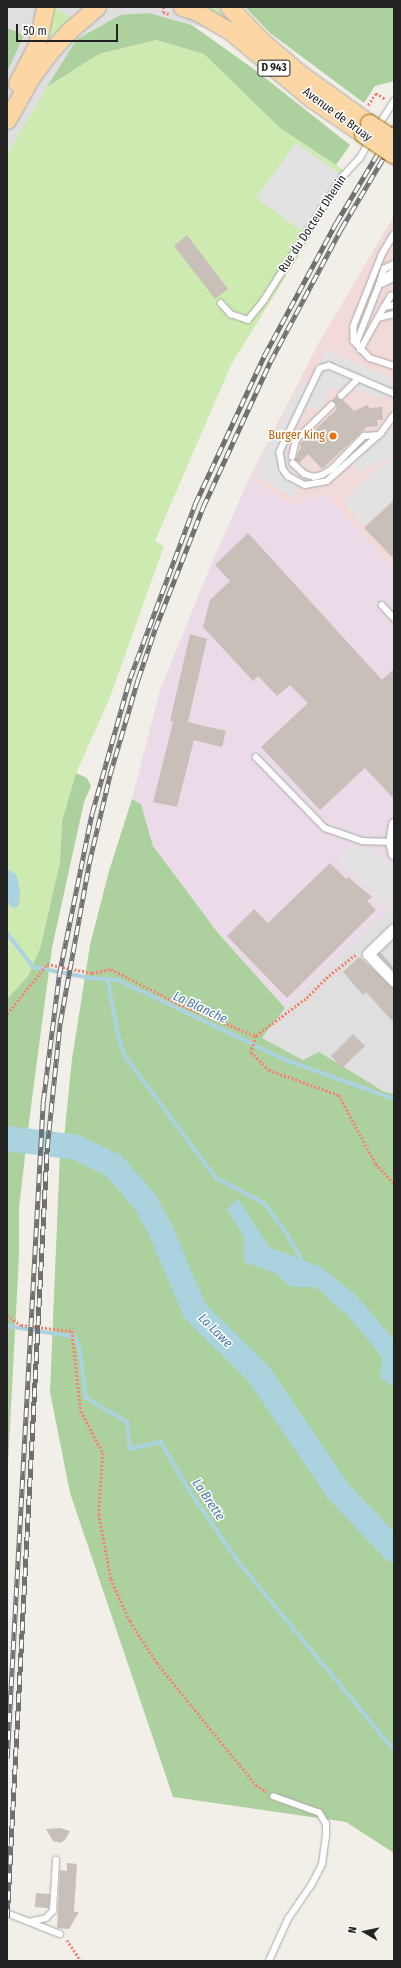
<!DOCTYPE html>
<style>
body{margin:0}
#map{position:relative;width:401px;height:1968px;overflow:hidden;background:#f2efe9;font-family:"Fira Sans Condensed",sans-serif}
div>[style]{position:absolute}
.residential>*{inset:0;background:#e0dfdf}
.commercial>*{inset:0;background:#f2dad9}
.industrial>*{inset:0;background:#ebdbe8}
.grass>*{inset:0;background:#cdebb0}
.forest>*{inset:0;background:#add19e}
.parking>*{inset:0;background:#e2e2e2}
.water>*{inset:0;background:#aad3df}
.stream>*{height:4px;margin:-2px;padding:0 2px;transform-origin:2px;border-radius:2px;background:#aad3df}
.river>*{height:25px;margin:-12.5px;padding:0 12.5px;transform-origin:12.5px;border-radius:12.5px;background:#aad3df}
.building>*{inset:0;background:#c7bfb8}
.path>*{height:2.5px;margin-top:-1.25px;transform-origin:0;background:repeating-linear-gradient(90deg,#fa8072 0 2px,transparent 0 4px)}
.roads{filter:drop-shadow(0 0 1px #a9a9a9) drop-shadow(0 0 1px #a9a9a9)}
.lane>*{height:5.5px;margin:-2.75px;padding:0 2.75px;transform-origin:2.75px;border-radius:2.75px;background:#fff}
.street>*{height:11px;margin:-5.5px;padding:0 5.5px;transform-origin:5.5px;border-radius:5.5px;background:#fff}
.primary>*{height:17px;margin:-8.5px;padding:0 8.5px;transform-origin:8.5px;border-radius:8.5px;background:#fcd6a4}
.rail>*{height:4.5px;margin-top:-2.25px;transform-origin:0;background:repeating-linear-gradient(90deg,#fff 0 9px,#707070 0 18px);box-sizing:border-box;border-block:1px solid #707070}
.bridges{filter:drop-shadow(0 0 1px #a06b00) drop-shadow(0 0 1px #a06b00)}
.primary-bridge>*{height:17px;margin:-8.5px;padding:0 8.5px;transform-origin:8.5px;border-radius:8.5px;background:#fcd6a4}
.dots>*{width:11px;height:11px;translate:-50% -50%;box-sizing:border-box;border:2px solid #fff;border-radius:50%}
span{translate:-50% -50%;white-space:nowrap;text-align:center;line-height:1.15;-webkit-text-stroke:3px #fff;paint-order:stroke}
.shield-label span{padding:1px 3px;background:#fff;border:1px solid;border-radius:3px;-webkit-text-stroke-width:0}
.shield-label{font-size:11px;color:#222;font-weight:700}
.street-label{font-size:12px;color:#222}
.food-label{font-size:12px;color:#c56008}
.right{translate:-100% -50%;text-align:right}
.water-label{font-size:13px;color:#4a7aab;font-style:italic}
.frame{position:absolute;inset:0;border:8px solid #222;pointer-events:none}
.north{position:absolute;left:345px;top:1912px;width:40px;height:40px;-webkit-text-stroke:3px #fff;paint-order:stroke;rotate:279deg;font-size:11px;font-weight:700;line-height:16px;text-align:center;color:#222}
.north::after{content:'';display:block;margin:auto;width:14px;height:18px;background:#222;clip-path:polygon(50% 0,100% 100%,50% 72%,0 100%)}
.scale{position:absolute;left:16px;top:24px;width:102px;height:18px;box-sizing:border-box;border:2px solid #222;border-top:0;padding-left:5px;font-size:12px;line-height:14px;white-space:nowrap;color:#222;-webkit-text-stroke:3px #fff;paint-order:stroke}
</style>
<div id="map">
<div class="residential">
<div style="clip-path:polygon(7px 7px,240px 7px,228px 34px,149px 13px,76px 40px,7px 154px)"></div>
<div style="clip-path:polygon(394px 904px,394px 1094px,303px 1060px,262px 1038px,285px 1008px)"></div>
</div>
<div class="commercial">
<div style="clip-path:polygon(394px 216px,394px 570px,377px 553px,289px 505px,250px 477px,318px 344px)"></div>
</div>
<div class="industrial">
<div style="clip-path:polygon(250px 477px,289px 505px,325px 493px,394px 570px,394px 904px,285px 1008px,218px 933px,153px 846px,141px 805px,132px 799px,160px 690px,213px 560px)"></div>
</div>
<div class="grass">
<div style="clip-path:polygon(54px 7px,72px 17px,45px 42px,53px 18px)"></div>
<div style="clip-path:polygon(201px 7px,216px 7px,229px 22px)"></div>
<div style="clip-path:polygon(156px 40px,204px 54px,280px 128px,349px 174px,231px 365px,155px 541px,164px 546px,109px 700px,76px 773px,62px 821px,60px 862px,40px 949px,28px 976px,7px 999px,7px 154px,47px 87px,99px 54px)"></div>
</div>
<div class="forest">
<div style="clip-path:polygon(245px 7px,394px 7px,394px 81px,375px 86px,364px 103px,270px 33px)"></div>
<div style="clip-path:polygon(149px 13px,192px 25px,259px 73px,350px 145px,336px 165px,280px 128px,204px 54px,156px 40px,99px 54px,47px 87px,76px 40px,120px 15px)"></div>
<div style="clip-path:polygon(7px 28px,24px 35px,7px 72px)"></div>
<div style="clip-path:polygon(76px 773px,87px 778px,91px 786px,84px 802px,52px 948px,30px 1114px,19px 1208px,19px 1256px,7px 1483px,7px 999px,28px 976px,40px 949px,60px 862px,62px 821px)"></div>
<div style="clip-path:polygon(132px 799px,141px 804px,153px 846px,218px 933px,285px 1008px,262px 1038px,303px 1060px,319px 1052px,383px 1091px,394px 1094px,394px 1853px,346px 1822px,173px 1797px,70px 1493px,50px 1392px,60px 1152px,64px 1138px,72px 1059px,90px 945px,109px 871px)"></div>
</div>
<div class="parking">
<div style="clip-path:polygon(296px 143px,343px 176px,305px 233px,256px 198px)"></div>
<div style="clip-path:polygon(327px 350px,392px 378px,383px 400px,345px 383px,341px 391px,331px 387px,320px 411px,307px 406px,288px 444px,285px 458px,295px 475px,302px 479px,295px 499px,253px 475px,300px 384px,312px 380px)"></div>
<div style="clip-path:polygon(377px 430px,394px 430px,394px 456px,358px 472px,349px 457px)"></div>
<div style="clip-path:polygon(394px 460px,394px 498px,363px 526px,344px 501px,381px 465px)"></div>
<div style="clip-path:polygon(351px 845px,373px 852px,394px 870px,394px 896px,383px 906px,338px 858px)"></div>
</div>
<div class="water">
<div style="clip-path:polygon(7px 869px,16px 874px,20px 890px,19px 905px,15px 908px,10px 906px,7px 899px)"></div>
<div style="clip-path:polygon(238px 1199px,269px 1247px,321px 1267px,356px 1295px,394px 1340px,394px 1386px,380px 1378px,382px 1357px,339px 1305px,315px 1287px,291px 1287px,275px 1273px,244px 1262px,244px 1237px,227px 1209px)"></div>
</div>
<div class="stream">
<div style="left:7px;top:933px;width:43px;rotate:52.6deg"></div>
<div style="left:33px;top:967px;width:58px;rotate:10.9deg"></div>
<div style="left:90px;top:978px;width:28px;rotate:4deg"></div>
<div style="left:118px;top:980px;width:186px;rotate:25.5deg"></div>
<div style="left:286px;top:1060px;width:115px;rotate:19.9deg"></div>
<div style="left:108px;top:981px;width:56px;rotate:79.7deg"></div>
<div style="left:118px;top:1036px;width:21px;rotate:71deg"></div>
<div style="left:125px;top:1056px;width:152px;rotate:53.3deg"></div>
<div style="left:216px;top:1178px;width:54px;rotate:27.5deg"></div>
<div style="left:264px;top:1203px;width:39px;rotate:53deg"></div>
<div style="left:287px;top:1234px;width:35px;rotate:61deg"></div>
<div style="left:329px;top:1297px;width:21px;rotate:41deg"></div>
<div style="left:7px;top:1326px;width:69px;rotate:9.2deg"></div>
<div style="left:75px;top:1337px;width:14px;rotate:69deg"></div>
<div style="left:80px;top:1350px;width:48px;rotate:82.9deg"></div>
<div style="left:86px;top:1398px;width:48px;rotate:30.3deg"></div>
<div style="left:127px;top:1422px;width:27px;rotate:84deg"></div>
<div style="left:130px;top:1449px;width:32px;rotate:-13deg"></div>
<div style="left:161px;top:1442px;width:54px;rotate:60.1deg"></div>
<div style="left:188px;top:1489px;width:91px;rotate:55.3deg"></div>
<div style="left:240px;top:1564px;width:241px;rotate:50.4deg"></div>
</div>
<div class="river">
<div style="left:7px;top:1138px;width:70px;rotate:7.4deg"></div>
<div style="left:76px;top:1147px;width:41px;rotate:25.9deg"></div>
<div style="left:113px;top:1165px;width:49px;rotate:49.1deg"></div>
<div style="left:145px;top:1202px;width:26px;rotate:61deg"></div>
<div style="left:158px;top:1225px;width:92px;rotate:67deg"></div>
<div style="left:194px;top:1310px;width:90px;rotate:44.5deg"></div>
<div style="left:258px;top:1373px;width:143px;rotate:55.9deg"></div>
<div style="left:338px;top:1491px;width:81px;rotate:46.5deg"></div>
</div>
<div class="building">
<div style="clip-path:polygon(187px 235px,228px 289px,215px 299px,174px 246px)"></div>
<div style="clip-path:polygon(337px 395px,338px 399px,343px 400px,354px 411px,367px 405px,370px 408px,382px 407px,383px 420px,377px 420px,378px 426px,367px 427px,322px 469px,308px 454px,299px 463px,295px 460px,301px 447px,300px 444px,337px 409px,335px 402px,331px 401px)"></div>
<div style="clip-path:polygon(394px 500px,394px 559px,364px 528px)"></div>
<div style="clip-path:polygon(248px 533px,382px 680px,394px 669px,394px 799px,365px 768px,320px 810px,261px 747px,308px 703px,290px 685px,277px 696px,258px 676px,253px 681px,203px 627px,210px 600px,230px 581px,215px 565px)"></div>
<div style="clip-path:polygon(190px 634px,207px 639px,188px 722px,226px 731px,222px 747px,194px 740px,177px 807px,153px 802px,173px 722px,170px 721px)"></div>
<div style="clip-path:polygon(330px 863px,346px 879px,348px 877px,372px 897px,367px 901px,376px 910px,287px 998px,227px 936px,254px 909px,268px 923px)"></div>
<div style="clip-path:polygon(380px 952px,394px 968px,394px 971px,378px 954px)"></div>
<div style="clip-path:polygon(359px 957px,394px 988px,394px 1023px,366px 992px,363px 995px,343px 972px)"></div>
<div style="clip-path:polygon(353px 1034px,365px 1046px,342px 1068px,331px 1056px)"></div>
<div style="clip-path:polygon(60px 1828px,70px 1831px,65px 1840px,60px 1843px,53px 1841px,46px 1829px)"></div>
<div style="clip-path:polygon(67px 1863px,77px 1864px,74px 1912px,79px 1912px,69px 1929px,57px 1928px,60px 1870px,67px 1871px)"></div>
<div style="clip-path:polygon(36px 1893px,50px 1894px,49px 1908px,35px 1907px)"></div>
</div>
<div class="path">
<div style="left:164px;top:7px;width:5px;rotate:101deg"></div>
<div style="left:163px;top:12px;width:6px;rotate:18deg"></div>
<div style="left:368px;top:105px;width:14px;rotate:-56deg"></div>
<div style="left:376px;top:93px;width:11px;rotate:34deg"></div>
<div style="left:356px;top:955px;width:36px;rotate:142deg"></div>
<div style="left:328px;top:977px;width:31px;rotate:135deg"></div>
<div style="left:306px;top:999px;width:62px;rotate:143.5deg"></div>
<div style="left:256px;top:1036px;width:17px;rotate:107deg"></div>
<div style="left:251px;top:1052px;width:25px;rotate:45deg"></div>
<div style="left:269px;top:1070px;width:74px;rotate:19.7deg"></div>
<div style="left:339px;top:1095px;width:78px;rotate:61.8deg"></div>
<div style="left:376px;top:1164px;width:26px;rotate:47deg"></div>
<div style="left:7px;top:1014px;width:64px;rotate:-51.3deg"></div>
<div style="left:47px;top:964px;width:46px;rotate:11.3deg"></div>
<div style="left:92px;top:973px;width:19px;rotate:-12deg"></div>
<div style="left:111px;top:969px;width:76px;rotate:27.2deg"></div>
<div style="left:179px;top:1004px;width:83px;rotate:22.6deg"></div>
<div style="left:7px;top:1315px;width:17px;rotate:36deg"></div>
<div style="left:21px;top:1325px;width:51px;rotate:6.7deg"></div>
<div style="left:72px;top:1331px;width:81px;rotate:83.6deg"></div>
<div style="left:81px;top:1411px;width:47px;rotate:62.4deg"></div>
<div style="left:103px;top:1453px;width:61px;rotate:93.8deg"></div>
<div style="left:99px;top:1514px;width:66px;rotate:79.5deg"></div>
<div style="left:111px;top:1579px;width:46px;rotate:65.7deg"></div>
<div style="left:130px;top:1621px;width:50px;rotate:57.3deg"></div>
<div style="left:157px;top:1663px;width:157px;rotate:50.9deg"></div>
<div style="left:256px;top:1785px;width:13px;rotate:32deg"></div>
<div style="left:67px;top:1940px;width:25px;rotate:56deg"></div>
</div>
<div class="roads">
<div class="lane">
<div style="left:378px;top:126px;width:30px;rotate:-57deg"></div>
<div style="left:394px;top:235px;width:21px;rotate:121deg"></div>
<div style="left:383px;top:253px;width:79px;rotate:111.7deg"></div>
<div style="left:354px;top:326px;width:15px;rotate:90deg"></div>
<div style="left:354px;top:341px;width:23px;rotate:47deg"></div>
<div style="left:370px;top:358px;width:25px;rotate:18deg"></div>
<div style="left:382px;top:280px;width:15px;rotate:-37deg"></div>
<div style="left:379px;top:285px;width:17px;rotate:-73deg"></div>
<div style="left:384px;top:269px;width:11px;rotate:-27deg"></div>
<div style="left:221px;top:303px;width:15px;rotate:48deg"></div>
<div style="left:231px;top:314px;width:18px;rotate:19deg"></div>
<div style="left:248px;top:320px;width:26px;rotate:-51deg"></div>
<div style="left:264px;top:300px;width:147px;rotate:-57.5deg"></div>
<div style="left:343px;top:176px;width:25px;rotate:-47deg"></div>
<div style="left:360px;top:158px;width:21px;rotate:-61deg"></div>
<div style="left:384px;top:307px;width:13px;rotate:-58deg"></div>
<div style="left:391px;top:296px;width:3px;rotate:-18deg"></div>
<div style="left:378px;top:318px;width:16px;rotate:-14deg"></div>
<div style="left:356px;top:344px;width:63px;rotate:-68.7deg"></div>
<div style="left:379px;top:285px;width:17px;rotate:-25deg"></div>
<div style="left:360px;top:350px;width:49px;rotate:-60.8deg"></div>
<div style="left:384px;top:307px;width:10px;rotate:-11deg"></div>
<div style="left:394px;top:394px;width:71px;rotate:-156.7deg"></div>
<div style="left:329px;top:366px;width:9px;rotate:162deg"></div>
<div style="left:320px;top:369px;width:92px;rotate:115.7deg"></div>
<div style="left:280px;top:452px;width:17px;rotate:80deg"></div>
<div style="left:283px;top:469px;width:9px;rotate:54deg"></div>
<div style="left:288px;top:476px;width:19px;rotate:28deg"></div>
<div style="left:305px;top:485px;width:22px;rotate:-10deg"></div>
<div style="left:327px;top:481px;width:72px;rotate:-41.6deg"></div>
<div style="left:381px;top:433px;width:22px;rotate:-54deg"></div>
<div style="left:341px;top:396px;width:24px;rotate:-45deg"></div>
<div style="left:292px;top:457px;width:17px;rotate:-77deg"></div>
<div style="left:296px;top:440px;width:50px;rotate:-44.2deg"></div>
<div style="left:293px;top:463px;width:16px;rotate:43deg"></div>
<div style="left:305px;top:474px;width:9px;rotate:18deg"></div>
<div style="left:314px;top:477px;width:8px;rotate:-14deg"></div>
<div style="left:322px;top:475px;width:12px;rotate:-31deg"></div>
<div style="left:332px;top:469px;width:46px;rotate:-45.9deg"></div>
<div style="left:364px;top:436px;width:15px;rotate:-4deg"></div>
<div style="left:382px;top:605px;width:18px;rotate:47deg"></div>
<div style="left:256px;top:757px;width:99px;rotate:45.8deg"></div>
<div style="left:325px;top:828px;width:39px;rotate:19deg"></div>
<div style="left:362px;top:841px;width:29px;rotate:2deg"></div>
<div style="left:7px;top:1913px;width:57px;rotate:21.6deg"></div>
<div style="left:29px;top:1922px;width:17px;rotate:-13deg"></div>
<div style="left:46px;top:1918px;width:10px;rotate:-45deg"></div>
<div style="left:53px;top:1911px;width:51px;rotate:-86.6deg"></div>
<div style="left:269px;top:1961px;width:46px;rotate:-65.7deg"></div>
<div style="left:288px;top:1919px;width:42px;rotate:-55.6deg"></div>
<div style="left:312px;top:1884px;width:22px;rotate:-63deg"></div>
<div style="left:322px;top:1864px;width:27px;rotate:-82deg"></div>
<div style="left:326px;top:1837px;width:13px;rotate:-90deg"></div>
<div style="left:326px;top:1824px;width:13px;rotate:-122deg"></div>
<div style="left:319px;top:1813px;width:48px;rotate:-160.4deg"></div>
</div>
<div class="street">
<div style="left:394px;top:824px;width:18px;rotate:99deg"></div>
<div style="left:391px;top:842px;width:12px;rotate:76deg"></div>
<div style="left:394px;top:929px;width:36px;rotate:136deg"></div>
<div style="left:368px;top:954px;width:37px;rotate:46deg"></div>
</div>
<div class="primary">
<div style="left:182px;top:7px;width:16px;rotate:18deg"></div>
<div style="left:197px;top:12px;width:38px;rotate:30deg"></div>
<div style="left:230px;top:31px;width:107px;rotate:39.7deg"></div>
<div style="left:312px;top:99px;width:62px;rotate:34.5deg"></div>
<div style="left:229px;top:7px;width:47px;rotate:45.9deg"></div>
<div style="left:262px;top:41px;width:52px;rotate:40.4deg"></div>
<div style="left:302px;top:75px;width:82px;rotate:35.6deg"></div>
<div style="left:17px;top:83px;width:43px;rotate:-62.2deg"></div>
<div style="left:37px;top:45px;width:39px;rotate:-78deg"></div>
<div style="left:7px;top:120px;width:47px;rotate:-60.7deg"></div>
<div style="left:30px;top:79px;width:32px;rotate:-54deg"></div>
<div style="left:49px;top:53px;width:30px;rotate:-48deg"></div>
<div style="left:69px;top:31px;width:37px;rotate:-41deg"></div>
</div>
</div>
<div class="rail">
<div style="left:7px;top:1758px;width:657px;rotate:-86.86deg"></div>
<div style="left:43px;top:1102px;width:128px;rotate:-82.8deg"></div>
<div style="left:59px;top:975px;width:165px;rotate:-78.5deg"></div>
<div style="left:92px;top:813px;width:140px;rotate:-74.3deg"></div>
<div style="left:130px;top:678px;width:186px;rotate:-69.5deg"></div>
<div style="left:195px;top:504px;width:163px;rotate:-65deg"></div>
<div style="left:264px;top:356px;width:151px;rotate:-61.6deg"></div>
<div style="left:336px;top:223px;width:113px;rotate:-59.1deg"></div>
<div style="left:7px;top:1918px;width:771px;rotate:-87.03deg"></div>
<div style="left:47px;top:1148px;width:126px;rotate:-84.1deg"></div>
<div style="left:60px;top:1023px;width:163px;rotate:-79.7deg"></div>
<div style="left:89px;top:863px;width:91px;rotate:-76.7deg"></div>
<div style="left:110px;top:774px;width:99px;rotate:-73.6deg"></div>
<div style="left:138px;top:679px;width:53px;rotate:-71.2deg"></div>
<div style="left:155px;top:629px;width:131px;rotate:-68.5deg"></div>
<div style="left:203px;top:507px;width:160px;rotate:-65.2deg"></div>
<div style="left:270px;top:362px;width:151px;rotate:-61.9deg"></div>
<div style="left:341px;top:229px;width:104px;rotate:-59.2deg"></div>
</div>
<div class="bridges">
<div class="primary-bridge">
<div style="left:369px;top:123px;width:30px;rotate:33deg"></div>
<div style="left:363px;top:134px;width:37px;rotate:34deg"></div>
</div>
</div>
<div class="dots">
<div style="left:333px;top:436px;background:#e8710a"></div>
</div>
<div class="shield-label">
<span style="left:274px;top:68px">D 943</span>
</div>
<div class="street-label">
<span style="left:337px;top:115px;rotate:36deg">Avenue de Bruay</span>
<span style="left:313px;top:224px;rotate:-57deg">Rue du Docteur Dhenin</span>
</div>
<div class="food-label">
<span class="right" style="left:325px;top:436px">Burger King</span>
</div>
<div class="water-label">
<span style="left:200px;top:1008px;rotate:25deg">La Blanche</span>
<span style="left:215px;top:1331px;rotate:45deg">La Lawe</span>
<span style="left:208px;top:1500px;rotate:56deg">La Brette</span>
</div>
<div class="frame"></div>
<div class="north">N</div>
<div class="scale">50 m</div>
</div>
